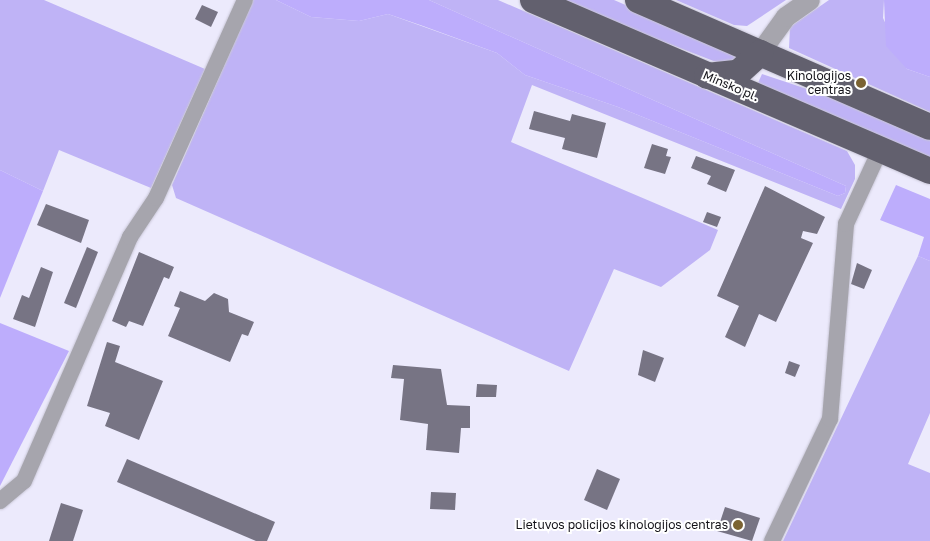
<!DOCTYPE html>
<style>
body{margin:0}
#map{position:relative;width:930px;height:541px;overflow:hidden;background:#eceafc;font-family:"Golos Text",sans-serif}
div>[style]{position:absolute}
.green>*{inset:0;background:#bfb3f6}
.forest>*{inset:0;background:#bdadfc}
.building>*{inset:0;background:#777484}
.roads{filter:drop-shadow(0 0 1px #c9c7d7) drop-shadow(0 0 1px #c9c7d7)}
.minor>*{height:16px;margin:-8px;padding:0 8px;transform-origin:8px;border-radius:8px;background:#a6a5ad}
.tertiary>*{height:20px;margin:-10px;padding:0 10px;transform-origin:10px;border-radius:10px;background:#a6a5ad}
.trunk>*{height:26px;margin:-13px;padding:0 13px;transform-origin:13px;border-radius:13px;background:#62606e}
.dots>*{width:14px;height:14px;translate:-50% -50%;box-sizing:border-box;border:2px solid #fff;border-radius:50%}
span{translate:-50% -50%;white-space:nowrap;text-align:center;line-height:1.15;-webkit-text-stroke:4px #fff;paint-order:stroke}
.poi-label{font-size:12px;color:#121117}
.right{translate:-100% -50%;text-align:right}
.street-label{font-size:12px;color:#121117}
</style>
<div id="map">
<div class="green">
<div style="clip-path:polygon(0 0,44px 0,205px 69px,151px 188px,59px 150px,43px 191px,0 170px)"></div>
<div style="clip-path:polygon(253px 0,276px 0,311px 17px,359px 21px,388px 14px,497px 53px,525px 75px,618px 107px,838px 196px,845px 193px,846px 186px,429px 0,498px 0,847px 151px,855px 165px,855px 179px,841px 209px,532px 85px,511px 142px,718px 230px,710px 250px,661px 287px,614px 269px,569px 371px,176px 198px,172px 185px)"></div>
<div style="clip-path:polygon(555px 0,614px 0,734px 52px,738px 61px,724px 65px)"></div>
<div style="clip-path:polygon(676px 0,786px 0,747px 26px,734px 25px)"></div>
<div style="clip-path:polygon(829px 0,884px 0,883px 18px,907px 69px,930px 77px,930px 112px,789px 48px,790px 27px)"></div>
<div style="clip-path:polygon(762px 74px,870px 110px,930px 136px,930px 162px,758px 83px)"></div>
<div style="clip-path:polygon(918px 256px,930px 261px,930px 413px,908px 464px,930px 473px,930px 541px,783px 541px)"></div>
</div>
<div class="forest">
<div style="clip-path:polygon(276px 0,429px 0,846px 186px,845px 193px,838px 196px,618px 107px,525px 75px,497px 53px,423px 26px,388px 14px,359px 21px,311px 17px)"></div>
<div style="clip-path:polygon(884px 0,930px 0,930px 77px,907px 69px,886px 46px)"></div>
<div style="clip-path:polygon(0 170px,43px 191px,0 298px)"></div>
<div style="clip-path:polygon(896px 185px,930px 199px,930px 261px,918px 256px,924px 237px,880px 220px)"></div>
<div style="clip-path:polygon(0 323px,69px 351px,0 486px)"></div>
</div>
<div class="building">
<div style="clip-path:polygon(202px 5px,218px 12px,211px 27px,195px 19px)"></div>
<div style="clip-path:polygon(534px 111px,570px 121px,572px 114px,606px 123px,597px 158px,562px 149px,565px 138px,529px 129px)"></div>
<div style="clip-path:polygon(652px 144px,668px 149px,666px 156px,671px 157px,665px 174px,644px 168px)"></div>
<div style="clip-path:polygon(696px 156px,735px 170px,726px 192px,707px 184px,711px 176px,691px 168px)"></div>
<div style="clip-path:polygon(765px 186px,825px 217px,817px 234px,803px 231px,801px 238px,813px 243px,776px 322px,759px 314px,745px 347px,725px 337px,739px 306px,717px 296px)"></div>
<div style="clip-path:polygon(46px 204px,89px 220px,81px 243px,37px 225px)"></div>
<div style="clip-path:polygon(707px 212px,721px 217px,717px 227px,703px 222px)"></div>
<div style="clip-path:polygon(87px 247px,98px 252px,76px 308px,64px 303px)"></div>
<div style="clip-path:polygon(139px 252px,174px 267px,169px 279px,164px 277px,143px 326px,129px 321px,126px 327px,112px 321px)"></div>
<div style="clip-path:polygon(857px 263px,872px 270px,864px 289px,851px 284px)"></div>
<div style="clip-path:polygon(41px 267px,53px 272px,35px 327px,13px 319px,22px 295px,29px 298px)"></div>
<div style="clip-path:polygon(180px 291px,205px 301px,214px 293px,228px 299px,229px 312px,254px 322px,248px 336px,242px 334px,230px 362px,168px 336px,180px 308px,174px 306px)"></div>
<div style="clip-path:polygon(107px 342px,120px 346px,115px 362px,163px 381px,139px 440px,105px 426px,110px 413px,87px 406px)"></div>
<div style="clip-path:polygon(643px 350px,664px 358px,655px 382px,638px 375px)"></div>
<div style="clip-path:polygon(789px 361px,800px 365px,795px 377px,785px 373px)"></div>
<div style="clip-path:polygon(393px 365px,441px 369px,447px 405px,470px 406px,470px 428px,461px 428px,459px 453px,426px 450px,428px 424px,400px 420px,404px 379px,391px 378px)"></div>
<div style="clip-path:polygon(477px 384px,497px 385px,496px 397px,476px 397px)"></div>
<div style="clip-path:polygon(127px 459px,275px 522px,267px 541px,256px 541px,117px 482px)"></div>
<div style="clip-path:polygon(597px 469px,620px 479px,607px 510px,584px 500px)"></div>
<div style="clip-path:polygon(431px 492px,456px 493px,455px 510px,430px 509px)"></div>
<div style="clip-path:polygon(61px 503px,83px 510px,73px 541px,49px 541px)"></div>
<div style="clip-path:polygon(725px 507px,760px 518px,752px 541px,717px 531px)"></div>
</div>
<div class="roads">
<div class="minor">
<div style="left:0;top:501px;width:31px;rotate:-40deg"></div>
<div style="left:24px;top:481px;width:266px;rotate:-66.5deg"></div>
<div style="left:130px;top:237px;width:47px;rotate:-56.3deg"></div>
<div style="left:156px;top:198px;width:217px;rotate:-65.8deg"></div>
<div style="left:772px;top:541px;width:135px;rotate:-64.6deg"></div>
<div style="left:830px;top:419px;width:196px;rotate:-85.3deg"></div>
<div style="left:846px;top:224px;width:81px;rotate:-65.3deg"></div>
</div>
<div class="tertiary">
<div style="left:760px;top:53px;width:44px;rotate:-54.2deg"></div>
<div style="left:786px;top:17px;width:29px;rotate:-35deg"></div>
</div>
<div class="trunk">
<div style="left:533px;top:0;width:432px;rotate:23.3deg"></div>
<div style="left:638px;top:0;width:318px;rotate:23.5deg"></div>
<div style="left:707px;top:76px;width:31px;rotate:-6deg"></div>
<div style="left:738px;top:73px;width:30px;rotate:-42deg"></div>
</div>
</div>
<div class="dots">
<div style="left:861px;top:83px;background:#7b6333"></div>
<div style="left:738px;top:525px;background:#7b6333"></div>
</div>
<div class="poi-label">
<span class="right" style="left:851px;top:83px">Kinologijos<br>centras</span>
<span class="right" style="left:728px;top:525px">Lietuvos policijos kinologijos centras</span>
</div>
<div class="street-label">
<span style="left:731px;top:86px;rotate:23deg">Minsko pl.</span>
</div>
</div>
